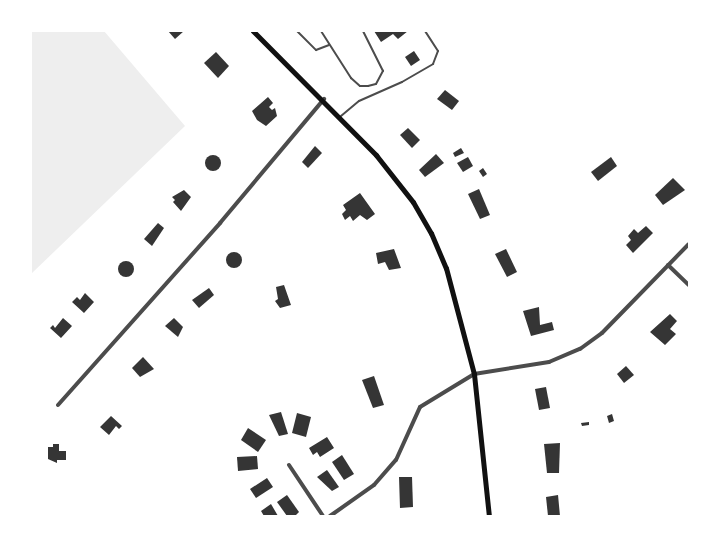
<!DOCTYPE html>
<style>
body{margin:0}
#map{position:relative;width:720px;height:547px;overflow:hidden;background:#fff;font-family:Overpass,sans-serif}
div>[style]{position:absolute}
.green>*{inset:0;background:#eee}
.building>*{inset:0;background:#353535}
.round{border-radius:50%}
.service>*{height:2px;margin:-1px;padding:0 1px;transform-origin:1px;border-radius:1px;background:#4c4c4c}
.minor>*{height:4px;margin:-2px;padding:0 2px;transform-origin:2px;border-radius:2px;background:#4c4c4c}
.secondary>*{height:5px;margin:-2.5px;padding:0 2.5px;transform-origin:2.5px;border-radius:2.5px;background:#111}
span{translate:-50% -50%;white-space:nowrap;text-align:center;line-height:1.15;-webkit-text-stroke:4px #fff;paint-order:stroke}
.frame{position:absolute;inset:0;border:32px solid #fff;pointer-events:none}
</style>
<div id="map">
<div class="green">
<div style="clip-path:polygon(31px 31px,104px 31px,185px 126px,31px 274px)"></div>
</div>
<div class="building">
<div style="clip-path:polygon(168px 31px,184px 31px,175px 39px)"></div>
<div style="clip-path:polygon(374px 31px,408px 31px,398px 39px,393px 34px,381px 42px)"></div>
<div style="clip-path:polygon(414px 51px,420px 60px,411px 66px,405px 57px)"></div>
<div style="clip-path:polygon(216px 52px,229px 66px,218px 78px,204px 63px)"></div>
<div style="clip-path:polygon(445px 90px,459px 101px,452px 110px,437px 99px)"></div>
<div style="clip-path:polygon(268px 97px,273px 103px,269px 107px,272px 110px,275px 108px,277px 116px,266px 126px,257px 120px,252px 111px)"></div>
<div style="clip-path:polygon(408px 128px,420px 140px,412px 148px,400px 135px)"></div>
<div style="clip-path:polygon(315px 146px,322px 153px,308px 168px,302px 162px)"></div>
<div style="clip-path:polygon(461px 148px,464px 153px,455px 157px,453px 153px)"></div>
<div style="clip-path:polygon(436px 154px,444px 163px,425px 177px,419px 170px)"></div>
<div class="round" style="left:205px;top:155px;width:16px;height:16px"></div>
<div style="clip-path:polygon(468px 157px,473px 166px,463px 172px,457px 163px)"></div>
<div style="clip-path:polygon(611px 157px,617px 166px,598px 181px,591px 172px)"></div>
<div style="clip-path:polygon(483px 168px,487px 174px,483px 177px,479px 171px)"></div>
<div style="clip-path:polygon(673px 178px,685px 190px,663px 205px,655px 195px)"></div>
<div style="clip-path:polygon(479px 189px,490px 215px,480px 219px,468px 194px)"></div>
<div style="clip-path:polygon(184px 190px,191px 197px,181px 211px,173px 202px,175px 200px,172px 197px)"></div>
<div style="clip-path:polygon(360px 193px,375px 214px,367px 220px,360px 215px,353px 221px,350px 216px,345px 220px,342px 214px,346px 210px,343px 205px)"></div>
<div style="clip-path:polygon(158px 223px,164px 228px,152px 246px,144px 239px)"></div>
<div style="clip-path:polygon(646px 226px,653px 233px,633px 253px,626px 245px,631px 240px,628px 236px,634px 229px,638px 233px)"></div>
<div style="clip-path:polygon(394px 249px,401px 268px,389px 270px,385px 262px,378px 264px,376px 253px)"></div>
<div style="clip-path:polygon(506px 249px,517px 272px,507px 277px,495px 254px)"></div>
<div class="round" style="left:226px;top:252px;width:16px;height:16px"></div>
<div class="round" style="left:118px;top:261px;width:16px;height:16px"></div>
<div style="clip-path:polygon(284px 285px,291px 305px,280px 308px,275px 301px,278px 299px,276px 287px)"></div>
<div style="clip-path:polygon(209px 288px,214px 295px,199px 308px,192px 300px)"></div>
<div style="clip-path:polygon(85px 293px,94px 302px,84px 313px,72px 302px,77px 297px,80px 300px)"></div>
<div style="clip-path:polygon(539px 307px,540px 325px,552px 322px,554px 330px,531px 336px,523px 311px)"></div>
<div style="clip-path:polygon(670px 314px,677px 321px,670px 329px,676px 334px,665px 345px,650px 332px)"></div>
<div style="clip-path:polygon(63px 318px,72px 326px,61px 338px,50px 328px,53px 325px,55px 328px)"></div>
<div style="clip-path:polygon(174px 318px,183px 327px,178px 337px,165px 326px)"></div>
<div style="clip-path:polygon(143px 357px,154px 369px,140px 377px,132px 368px)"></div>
<div style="clip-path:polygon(626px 366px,634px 375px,624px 383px,617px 374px)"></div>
<div style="clip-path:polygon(374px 376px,384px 405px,373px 408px,362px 380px)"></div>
<div style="clip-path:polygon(546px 387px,550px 408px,539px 410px,535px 389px)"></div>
<div style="clip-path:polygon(281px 412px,288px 434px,279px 436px,269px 415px)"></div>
<div style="clip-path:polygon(297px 413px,311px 417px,306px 437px,292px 433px)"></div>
<div style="clip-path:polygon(612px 414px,614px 421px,609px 423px,607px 416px)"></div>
<div style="clip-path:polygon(111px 416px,122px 426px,119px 429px,116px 426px,109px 435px,100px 427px)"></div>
<div style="clip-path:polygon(589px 422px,589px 425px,582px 426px,581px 423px)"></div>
<div style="clip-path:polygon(248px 428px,266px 440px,258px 452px,241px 440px)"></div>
<div style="clip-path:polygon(327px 437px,334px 448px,320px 457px,317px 452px,313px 455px,309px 448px)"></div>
<div style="clip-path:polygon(560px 443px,559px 473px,547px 473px,544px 444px)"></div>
<div style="clip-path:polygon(53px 444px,59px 444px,59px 451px,66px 451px,66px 460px,57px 460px,57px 463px,48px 459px,48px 447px,53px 447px)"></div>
<div style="clip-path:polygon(342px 455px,354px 474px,344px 480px,332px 462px)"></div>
<div style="clip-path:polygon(257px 456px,258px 469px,238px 471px,237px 457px)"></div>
<div style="clip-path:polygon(327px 470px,339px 487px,332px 491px,317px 477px)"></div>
<div style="clip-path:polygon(399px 477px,412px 477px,413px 507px,400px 508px)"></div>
<div style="clip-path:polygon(267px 478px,273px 487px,256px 498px,250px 489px)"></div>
<div style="clip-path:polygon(287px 495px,299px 512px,295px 516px,287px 516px,277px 502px)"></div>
<div style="clip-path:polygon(558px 495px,560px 516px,548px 516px,546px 497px)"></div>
<div style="clip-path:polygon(271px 504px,278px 516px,264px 516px,261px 511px)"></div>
</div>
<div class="service">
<div style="left:297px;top:31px;width:27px;rotate:45deg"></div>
<div style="left:316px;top:50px;width:14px;rotate:-21deg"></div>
<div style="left:321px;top:31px;width:56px;rotate:57.4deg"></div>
<div style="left:351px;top:78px;width:12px;rotate:42deg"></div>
<div style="left:360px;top:86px;width:8px"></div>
<div style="left:368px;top:86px;width:8px;rotate:-14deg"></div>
<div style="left:376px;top:84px;width:15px;rotate:-62deg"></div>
<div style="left:383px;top:71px;width:45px;rotate:-116.6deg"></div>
<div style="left:341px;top:116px;width:23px;rotate:-40deg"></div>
<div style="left:359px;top:101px;width:47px;rotate:-23.8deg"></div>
<div style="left:402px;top:82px;width:36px;rotate:-30deg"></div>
<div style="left:433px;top:64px;width:14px;rotate:-69deg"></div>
<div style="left:438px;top:51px;width:24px;rotate:-123deg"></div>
</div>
<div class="minor">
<div style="left:668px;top:265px;width:29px;rotate:44deg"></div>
<div style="left:58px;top:405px;width:244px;rotate:-48.3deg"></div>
<div style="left:220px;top:223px;width:162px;rotate:-50deg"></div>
<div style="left:289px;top:465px;width:61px;rotate:56.3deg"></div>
<div style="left:330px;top:516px;width:54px;rotate:-35.2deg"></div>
<div style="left:374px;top:485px;width:33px;rotate:-49deg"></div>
<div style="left:396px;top:460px;width:58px;rotate:-65.6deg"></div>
<div style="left:420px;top:407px;width:63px;rotate:-31.4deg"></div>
<div style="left:474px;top:374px;width:76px;rotate:-9.1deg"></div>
<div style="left:549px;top:362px;width:34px;rotate:-23deg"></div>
<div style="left:580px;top:349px;width:27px;rotate:-36deg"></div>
<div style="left:602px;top:333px;width:124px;rotate:-45.7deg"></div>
</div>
<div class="secondary">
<div style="left:253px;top:31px;width:175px;rotate:45.2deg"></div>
<div style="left:376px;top:155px;width:60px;rotate:51.8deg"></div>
<div style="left:413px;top:202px;width:36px;rotate:60deg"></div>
<div style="left:431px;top:233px;width:38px;rotate:67deg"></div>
<div style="left:446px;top:268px;width:110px;rotate:75.2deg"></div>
<div style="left:474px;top:374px;width:143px;rotate:84deg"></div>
</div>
<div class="frame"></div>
</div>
